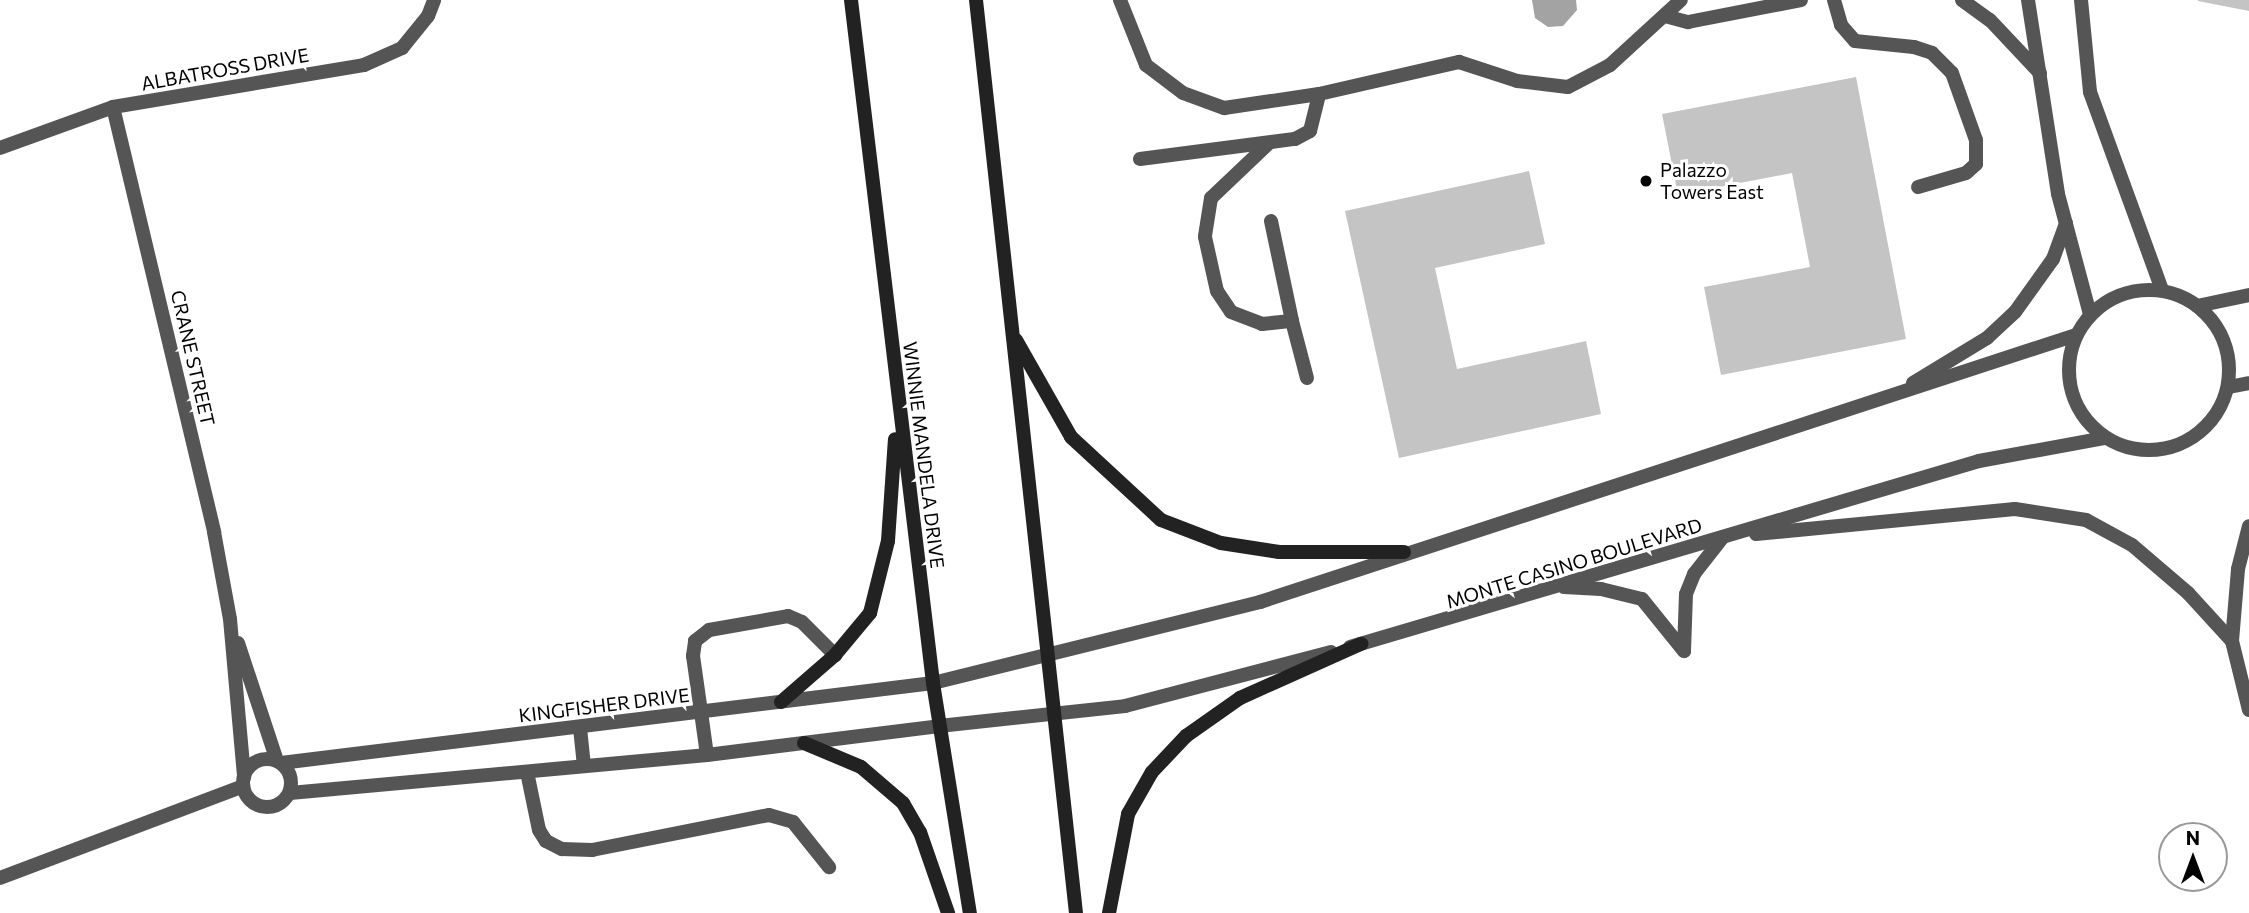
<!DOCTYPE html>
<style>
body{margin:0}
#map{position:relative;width:2249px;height:913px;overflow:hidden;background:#fff;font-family:Commissioner,sans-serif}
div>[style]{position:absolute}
.water>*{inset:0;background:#a3a3a3}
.building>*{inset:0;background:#c4c4c4}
.service>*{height:14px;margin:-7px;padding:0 7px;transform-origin:7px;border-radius:7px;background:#555}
.minor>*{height:14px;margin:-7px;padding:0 7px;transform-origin:7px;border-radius:7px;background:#555}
.minor>.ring{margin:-7px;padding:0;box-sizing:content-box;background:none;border:14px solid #555;border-radius:50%}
.tertiary>*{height:14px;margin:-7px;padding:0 7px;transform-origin:7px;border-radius:7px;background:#555}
.tertiary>.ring{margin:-7px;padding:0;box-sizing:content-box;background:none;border:14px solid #555;border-radius:50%}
.secondary>*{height:14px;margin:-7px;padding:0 7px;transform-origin:7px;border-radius:7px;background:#222}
.dots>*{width:19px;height:19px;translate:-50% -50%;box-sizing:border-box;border:4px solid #fff;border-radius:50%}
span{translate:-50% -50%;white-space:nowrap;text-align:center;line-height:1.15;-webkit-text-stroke:6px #fff;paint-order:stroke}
.street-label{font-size:19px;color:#000}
.poi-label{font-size:19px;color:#000}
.left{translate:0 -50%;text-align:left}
.north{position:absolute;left:2158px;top:822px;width:70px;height:70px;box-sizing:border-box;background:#fff;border:2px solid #999;border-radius:50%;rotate:0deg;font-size:19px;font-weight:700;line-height:28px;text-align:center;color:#000}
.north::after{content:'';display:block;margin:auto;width:24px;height:32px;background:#000;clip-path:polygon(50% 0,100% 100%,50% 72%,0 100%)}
</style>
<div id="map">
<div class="water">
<div style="clip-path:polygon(1532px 0,1576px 0,1577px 10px,1563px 26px,1548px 27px,1535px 18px)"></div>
</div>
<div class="building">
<div style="clip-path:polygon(2198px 0,2249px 0,2249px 11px,2198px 1px)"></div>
<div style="clip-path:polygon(1856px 77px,1906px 339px,1721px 375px,1704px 287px,1810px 267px,1792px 173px,1678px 195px,1662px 114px)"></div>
<div style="clip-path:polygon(1529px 171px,1545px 244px,1435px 268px,1457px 369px,1586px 341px,1601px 414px,1399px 458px,1345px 211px)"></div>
</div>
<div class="service">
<div style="left:1120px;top:0;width:70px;rotate:68.2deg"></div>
<div style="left:1146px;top:65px;width:46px;rotate:37.1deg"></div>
<div style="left:1183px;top:93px;width:44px;rotate:20.1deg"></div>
<div style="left:1224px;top:108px;width:96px;rotate:-8.4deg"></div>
<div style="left:1319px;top:94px;width:144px;rotate:-12.9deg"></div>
<div style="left:1459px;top:62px;width:61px;rotate:18.1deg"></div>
<div style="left:1517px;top:81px;width:51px;rotate:6.7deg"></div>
<div style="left:1568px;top:87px;width:47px;rotate:-27.6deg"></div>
<div style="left:1610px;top:65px;width:96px;rotate:-42.5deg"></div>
<div style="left:1834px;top:0;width:26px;rotate:74deg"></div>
<div style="left:1841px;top:25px;width:21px;rotate:49deg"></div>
<div style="left:1855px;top:41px;width:59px;rotate:5.8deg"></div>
<div style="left:1914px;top:47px;width:19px;rotate:18deg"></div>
<div style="left:1932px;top:53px;width:28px;rotate:45deg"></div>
<div style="left:1952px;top:73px;width:71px;rotate:70.3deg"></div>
<div style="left:1976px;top:140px;width:24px;rotate:90deg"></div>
<div style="left:1976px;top:164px;width:13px;rotate:138deg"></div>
<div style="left:1966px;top:173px;width:50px;rotate:163.7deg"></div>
<div style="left:1962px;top:0;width:34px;rotate:36deg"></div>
<div style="left:1990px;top:20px;width:73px;rotate:46.7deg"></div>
<div style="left:2028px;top:0;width:196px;rotate:81.2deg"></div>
<div style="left:2058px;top:194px;width:124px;rotate:75.1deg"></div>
<div style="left:2081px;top:0;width:92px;rotate:84.4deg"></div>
<div style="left:2090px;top:92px;width:211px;rotate:70deg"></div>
<div style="left:1665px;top:16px;width:24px;rotate:15deg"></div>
<div style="left:1688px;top:22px;width:115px;rotate:-11deg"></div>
<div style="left:1269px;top:143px;width:80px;rotate:136.5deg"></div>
<div style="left:1211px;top:198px;width:39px;rotate:99deg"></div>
<div style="left:1205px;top:237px;width:55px;rotate:77.5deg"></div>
<div style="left:1217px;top:291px;width:25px;rotate:56deg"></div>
<div style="left:1231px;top:312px;width:33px;rotate:21deg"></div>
<div style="left:1262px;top:324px;width:30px;rotate:-6deg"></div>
<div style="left:1292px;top:321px;width:59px;rotate:75.3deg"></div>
<div style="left:1140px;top:159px;width:156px;rotate:-7.4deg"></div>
<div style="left:1295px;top:139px;width:17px;rotate:-28deg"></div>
<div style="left:1310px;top:131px;width:38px;rotate:-76deg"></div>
<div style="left:1271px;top:221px;width:102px;rotate:78.1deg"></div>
<div style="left:1564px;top:587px;width:37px;rotate:3deg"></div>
<div style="left:1601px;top:589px;width:42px;rotate:13.7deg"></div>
<div style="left:1642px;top:599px;width:67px;rotate:51.1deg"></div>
<div style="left:2232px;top:641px;width:71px;rotate:76.2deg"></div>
<div style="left:1684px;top:651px;width:57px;rotate:-88deg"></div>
<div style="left:1686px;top:594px;width:22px;rotate:-68deg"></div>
<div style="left:1694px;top:574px;width:47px;rotate:-51.9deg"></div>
<div style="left:701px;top:712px;width:57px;rotate:-98.1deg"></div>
<div style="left:693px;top:656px;width:15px;rotate:-82deg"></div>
<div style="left:695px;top:641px;width:18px;rotate:-38deg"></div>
<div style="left:709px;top:630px;width:80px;rotate:-10deg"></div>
<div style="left:788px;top:616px;width:15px;rotate:23deg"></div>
<div style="left:802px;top:622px;width:47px;rotate:45deg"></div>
<div style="left:527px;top:772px;width:59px;rotate:78.3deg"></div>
<div style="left:539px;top:830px;width:13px;rotate:58deg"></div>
<div style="left:546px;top:841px;width:18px;rotate:27deg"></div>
<div style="left:562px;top:849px;width:30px;rotate:2deg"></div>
<div style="left:592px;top:850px;width:180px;rotate:-11.2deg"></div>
<div style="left:769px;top:815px;width:25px;rotate:16deg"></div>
<div style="left:793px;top:822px;width:58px;rotate:51.3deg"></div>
</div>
<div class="minor">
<div style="left:113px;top:107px;width:437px;rotate:76.6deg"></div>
<div style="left:214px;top:532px;width:88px;rotate:79.6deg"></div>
<div style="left:230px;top:619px;width:159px;rotate:84.9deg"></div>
<div style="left:0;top:148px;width:120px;rotate:-19.9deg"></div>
<div style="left:113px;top:107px;width:254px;rotate:-9.5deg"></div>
<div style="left:364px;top:65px;width:42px;rotate:-24.1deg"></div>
<div style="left:402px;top:48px;width:41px;rotate:-50.9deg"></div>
<div style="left:428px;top:16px;width:17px;rotate:-69deg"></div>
<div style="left:238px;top:643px;width:124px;rotate:71.7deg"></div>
<div style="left:701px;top:712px;width:43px;rotate:82.1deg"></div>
<div style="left:580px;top:728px;width:37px;rotate:84deg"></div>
<div class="ring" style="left:243px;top:759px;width:34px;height:34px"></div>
<div style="left:281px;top:763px;width:657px;rotate:-7deg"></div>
<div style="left:290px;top:793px;width:419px;rotate:-5.2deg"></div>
<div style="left:707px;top:755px;width:234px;rotate:-7.1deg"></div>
<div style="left:0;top:878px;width:260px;rotate:-20.7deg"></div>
</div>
<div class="tertiary">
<div class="ring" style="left:2069px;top:290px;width:146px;height:146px"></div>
<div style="left:2197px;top:306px;width:53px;rotate:-11.9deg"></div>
<div style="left:1913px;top:383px;width:87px;rotate:-31.3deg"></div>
<div style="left:1987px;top:338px;width:38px;rotate:-43deg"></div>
<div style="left:2015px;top:312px;width:65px;rotate:-54.4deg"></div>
<div style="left:2053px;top:259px;width:38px;rotate:-70deg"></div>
<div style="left:2229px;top:387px;width:20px;rotate:-11deg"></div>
<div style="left:1756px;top:534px;width:260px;rotate:-5.5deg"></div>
<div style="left:2015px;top:509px;width:72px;rotate:8.8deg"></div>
<div style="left:2086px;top:520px;width:52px;rotate:28.5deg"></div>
<div style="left:2132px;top:545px;width:74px;rotate:40.6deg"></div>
<div style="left:2188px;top:593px;width:65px;rotate:47.5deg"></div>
<div style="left:2232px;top:641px;width:72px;rotate:-85.2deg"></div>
<div style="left:2238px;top:569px;width:44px;rotate:-75.7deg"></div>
<div style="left:1350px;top:647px;width:656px;rotate:-16.47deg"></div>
<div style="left:1979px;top:461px;width:127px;rotate:-10.4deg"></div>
<div style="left:933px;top:683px;width:337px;rotate:-13.9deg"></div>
<div style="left:1260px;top:602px;width:859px;rotate:-18.12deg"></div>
<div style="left:939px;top:726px;width:187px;rotate:-6.1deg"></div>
<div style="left:1125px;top:706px;width:213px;rotate:-14.7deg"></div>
</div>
<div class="secondary">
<div style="left:851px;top:0;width:688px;rotate:83.15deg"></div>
<div style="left:933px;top:683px;width:233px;rotate:80.9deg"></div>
<div style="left:976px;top:0;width:918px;rotate:83.75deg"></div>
<div style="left:1016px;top:340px;width:112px;rotate:60.4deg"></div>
<div style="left:1071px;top:437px;width:122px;rotate:42.7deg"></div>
<div style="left:1161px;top:520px;width:64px;rotate:21deg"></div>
<div style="left:1221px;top:543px;width:59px;rotate:8.8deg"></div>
<div style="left:1279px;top:552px;width:125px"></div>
<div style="left:781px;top:702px;width:72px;rotate:-41deg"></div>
<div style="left:835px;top:655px;width:55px;rotate:-50.2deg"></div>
<div style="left:870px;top:613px;width:74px;rotate:-76deg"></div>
<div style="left:888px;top:541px;width:102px;rotate:-86.1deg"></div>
<div style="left:804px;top:743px;width:62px;rotate:22.8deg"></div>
<div style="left:861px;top:767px;width:55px;rotate:40.6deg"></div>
<div style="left:903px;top:803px;width:34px;rotate:60deg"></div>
<div style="left:920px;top:832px;width:86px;rotate:70.9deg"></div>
<div style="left:1109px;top:913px;width:101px;rotate:-79.1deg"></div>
<div style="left:1128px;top:814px;width:48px;rotate:-60.3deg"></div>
<div style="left:1152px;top:772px;width:50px;rotate:-46.6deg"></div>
<div style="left:1186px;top:736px;width:66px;rotate:-35.1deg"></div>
<div style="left:1240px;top:698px;width:133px;rotate:-24.1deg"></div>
</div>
<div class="dots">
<div style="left:1646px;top:181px;background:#000"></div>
</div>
<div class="street-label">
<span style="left:225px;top:69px;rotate:-10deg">ALBATROSS DRIVE</span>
<span style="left:193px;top:358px;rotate:77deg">CRANE STREET</span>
<span style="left:924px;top:455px;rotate:83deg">WINNIE MANDELA DRIVE</span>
<span style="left:1574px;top:563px;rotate:-17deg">MONTE CASINO BOULEVARD</span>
<span style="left:604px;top:705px;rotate:-7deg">KINGFISHER DRIVE</span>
</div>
<div class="poi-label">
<span class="left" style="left:1660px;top:181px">Palazzo<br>Towers East</span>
</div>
<div class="north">N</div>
</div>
